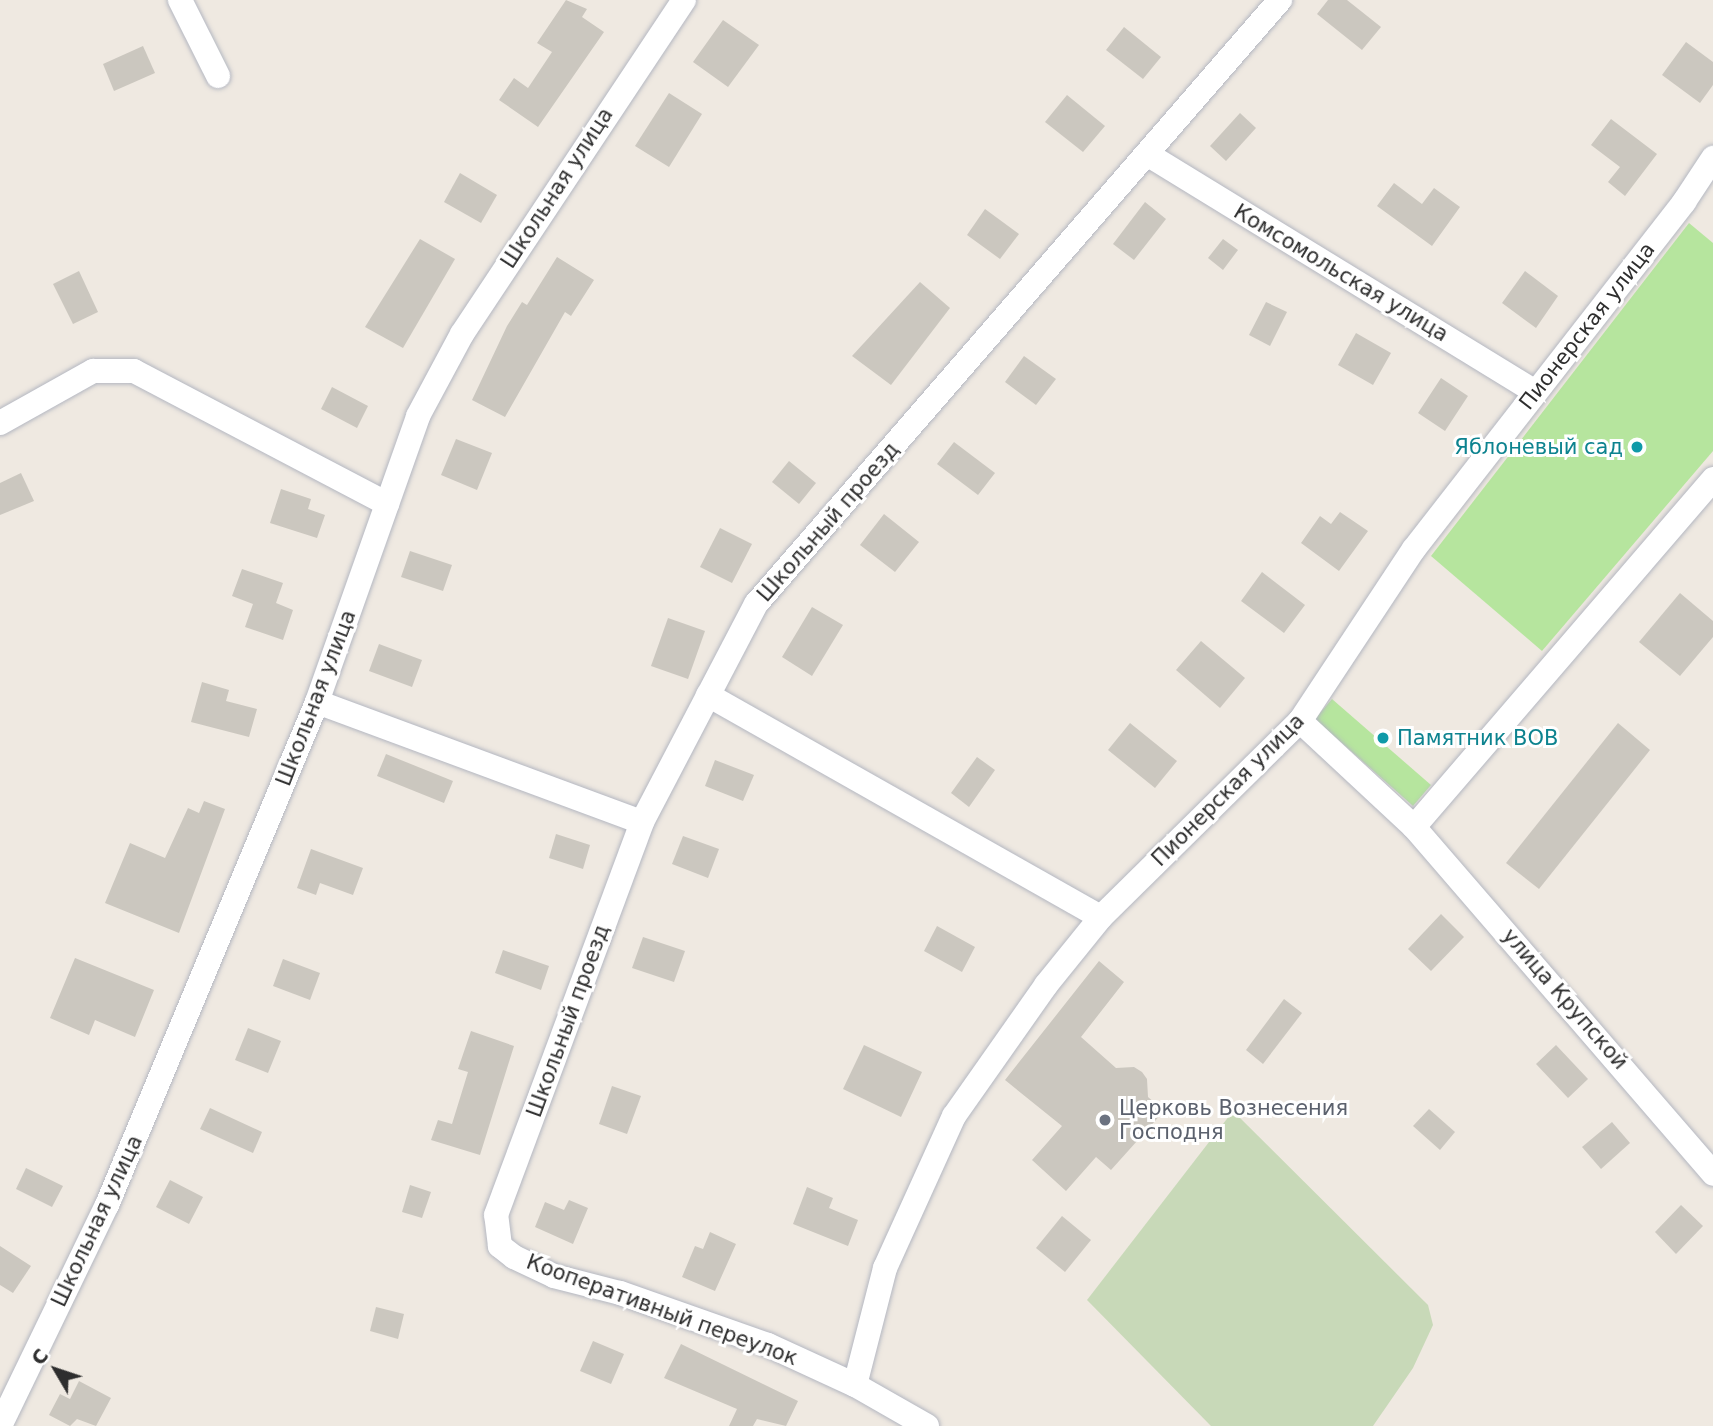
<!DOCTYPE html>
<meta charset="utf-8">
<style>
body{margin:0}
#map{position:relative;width:1713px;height:1426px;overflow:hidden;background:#efe9e1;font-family:"DejaVu Sans",sans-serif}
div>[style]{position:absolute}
.green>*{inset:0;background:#b6e59e}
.cemetery>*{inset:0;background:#c8d9b8}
.building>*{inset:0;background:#cbc7bf}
.roads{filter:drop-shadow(0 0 2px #b4b7c1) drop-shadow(0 0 2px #b4b7c1)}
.minor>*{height:24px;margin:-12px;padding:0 12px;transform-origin:12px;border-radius:12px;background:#fff}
.dots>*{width:19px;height:19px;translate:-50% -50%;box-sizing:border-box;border:4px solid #fff;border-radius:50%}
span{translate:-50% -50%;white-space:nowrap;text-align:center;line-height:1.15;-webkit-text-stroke:6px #fff;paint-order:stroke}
.street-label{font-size:21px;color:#2e2e2e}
.culture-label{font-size:21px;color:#0d838f}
.right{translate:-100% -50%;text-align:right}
.left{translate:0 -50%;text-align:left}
.worship-label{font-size:21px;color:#5b616d}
.north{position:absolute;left:21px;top:1335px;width:70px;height:70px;-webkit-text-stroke:5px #fff;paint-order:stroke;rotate:309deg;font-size:19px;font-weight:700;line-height:28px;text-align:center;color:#2e2e2e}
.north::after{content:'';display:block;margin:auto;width:24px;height:32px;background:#2e2e2e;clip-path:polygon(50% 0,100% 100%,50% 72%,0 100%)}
</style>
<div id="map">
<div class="green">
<div style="clip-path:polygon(1689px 223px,1713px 243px,1713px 451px,1542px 651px,1431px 556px)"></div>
<div style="clip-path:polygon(1332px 699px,1431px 785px,1413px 806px,1315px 719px)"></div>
</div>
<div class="cemetery">
<div style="clip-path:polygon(1233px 1111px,1428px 1305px,1433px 1325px,1413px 1368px,1373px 1426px,1211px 1426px,1087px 1300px)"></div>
</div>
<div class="building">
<div style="clip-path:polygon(566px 0,587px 9px,582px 17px,604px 32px,538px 127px,499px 100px,514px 78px,528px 88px,552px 52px,537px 43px)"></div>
<div style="clip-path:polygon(1328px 0,1347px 0,1381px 27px,1362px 50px,1317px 14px)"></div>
<div style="clip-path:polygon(723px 20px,759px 45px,728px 87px,693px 62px)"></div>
<div style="clip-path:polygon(1124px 27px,1161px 57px,1143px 79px,1106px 50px)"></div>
<div style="clip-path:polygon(1686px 42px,1713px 62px,1713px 85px,1700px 103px,1662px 75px)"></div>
<div style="clip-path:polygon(143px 46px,155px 73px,114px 91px,103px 64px)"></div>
<div style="clip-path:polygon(669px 93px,702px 114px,669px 167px,635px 146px)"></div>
<div style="clip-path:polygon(1067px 95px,1105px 126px,1083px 152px,1045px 122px)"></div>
<div style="clip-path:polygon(1240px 113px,1256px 128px,1226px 161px,1210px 146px)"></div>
<div style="clip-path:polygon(1611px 119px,1657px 154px,1625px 196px,1608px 182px,1620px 167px,1591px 145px)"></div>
<div style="clip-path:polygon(460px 173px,497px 195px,481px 223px,444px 202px)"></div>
<div style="clip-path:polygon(1394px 183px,1422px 204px,1434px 188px,1460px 207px,1432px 246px,1377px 206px)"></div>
<div style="clip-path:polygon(1145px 202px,1166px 219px,1134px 260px,1113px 244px)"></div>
<div style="clip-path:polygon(985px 209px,1019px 234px,1000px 259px,967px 235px)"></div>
<div style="clip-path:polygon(420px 239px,455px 259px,403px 348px,365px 327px)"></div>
<div style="clip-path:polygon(1223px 239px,1238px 250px,1223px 270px,1208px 258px)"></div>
<div style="clip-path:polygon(557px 257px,594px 280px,571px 316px,565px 312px,505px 417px,472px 400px,507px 326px,522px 302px,527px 305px)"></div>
<div style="clip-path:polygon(79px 271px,98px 312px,73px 324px,53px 284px)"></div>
<div style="clip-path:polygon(1525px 271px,1558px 296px,1536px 328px,1502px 303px)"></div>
<div style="clip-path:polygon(920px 282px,950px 308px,891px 385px,852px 356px)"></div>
<div style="clip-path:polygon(1266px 302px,1287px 312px,1270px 346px,1249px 335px)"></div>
<div style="clip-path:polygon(1356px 333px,1391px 353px,1373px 385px,1338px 365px)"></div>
<div style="clip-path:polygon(1024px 356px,1056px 379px,1036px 405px,1005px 382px)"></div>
<div style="clip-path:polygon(1441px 378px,1468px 396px,1445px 431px,1418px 413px)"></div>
<div style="clip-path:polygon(332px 387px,368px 406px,357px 428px,321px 409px)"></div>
<div style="clip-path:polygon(456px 439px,492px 453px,477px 490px,441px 475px)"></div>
<div style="clip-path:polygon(954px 442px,995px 473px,978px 495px,937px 464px)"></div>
<div style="clip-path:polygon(789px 461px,816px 483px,799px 504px,772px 482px)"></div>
<div style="clip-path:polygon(21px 473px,34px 501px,0 515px,0 483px)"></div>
<div style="clip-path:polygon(281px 489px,311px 499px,308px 509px,325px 515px,317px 538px,270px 523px)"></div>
<div style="clip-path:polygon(1340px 512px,1368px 531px,1339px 571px,1301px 543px,1320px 516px,1331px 524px)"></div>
<div style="clip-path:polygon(884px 514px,919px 542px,895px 572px,860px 545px)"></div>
<div style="clip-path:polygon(720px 528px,752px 544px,732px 583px,700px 567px)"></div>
<div style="clip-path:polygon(410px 551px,452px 565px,443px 591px,401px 577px)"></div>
<div style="clip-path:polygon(242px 569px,283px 583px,276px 603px,293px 610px,283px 640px,245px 627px,253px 604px,232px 596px)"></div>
<div style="clip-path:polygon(1262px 572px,1305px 605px,1284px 633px,1241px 601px)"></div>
<div style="clip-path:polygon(1680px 593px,1713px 621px,1713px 637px,1680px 676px,1639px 642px)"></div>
<div style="clip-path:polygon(812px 607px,843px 625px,812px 676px,782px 657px)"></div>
<div style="clip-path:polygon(668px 618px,705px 631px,688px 679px,651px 666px)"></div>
<div style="clip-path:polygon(1201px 641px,1245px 678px,1220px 708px,1176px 670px)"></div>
<div style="clip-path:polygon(379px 644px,422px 660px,412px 687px,369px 671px)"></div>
<div style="clip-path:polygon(202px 682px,229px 690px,226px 701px,257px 709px,249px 737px,191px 722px)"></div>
<div style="clip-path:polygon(1130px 723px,1177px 761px,1155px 788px,1108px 750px)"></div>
<div style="clip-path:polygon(1618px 723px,1650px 750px,1539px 889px,1506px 863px)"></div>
<div style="clip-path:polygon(386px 754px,453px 781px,444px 803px,377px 776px)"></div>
<div style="clip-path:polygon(977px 757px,995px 770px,969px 807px,951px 793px)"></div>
<div style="clip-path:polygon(715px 760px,754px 775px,743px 801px,705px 786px)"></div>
<div style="clip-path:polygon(204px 801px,225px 809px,179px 933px,105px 903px,130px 843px,165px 858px,188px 808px,199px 813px)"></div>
<div style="clip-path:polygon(556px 834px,590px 845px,583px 869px,549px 858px)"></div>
<div style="clip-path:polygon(683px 836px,719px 849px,708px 878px,672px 864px)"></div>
<div style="clip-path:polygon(311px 849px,363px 868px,353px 895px,320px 883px,316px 895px,297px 888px)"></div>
<div style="clip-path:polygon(1441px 914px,1464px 937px,1431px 971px,1408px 949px)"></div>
<div style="clip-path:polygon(937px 926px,975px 947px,962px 972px,924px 951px)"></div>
<div style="clip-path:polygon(643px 937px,685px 951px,674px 982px,632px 968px)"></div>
<div style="clip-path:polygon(503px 950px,549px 966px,541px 990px,495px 973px)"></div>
<div style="clip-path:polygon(75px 958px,154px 990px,135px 1037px,95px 1020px,89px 1035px,50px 1018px)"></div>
<div style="clip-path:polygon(283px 959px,320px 973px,310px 1000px,273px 986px)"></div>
<div style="clip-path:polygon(1099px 961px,1124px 982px,1081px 1037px,1116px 1068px,1134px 1067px,1142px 1072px,1147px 1079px,1148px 1097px,1164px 1111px,1111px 1170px,1096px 1157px,1066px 1191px,1032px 1160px,1062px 1126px,1005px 1080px)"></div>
<div style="clip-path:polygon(1284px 999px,1302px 1013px,1263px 1064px,1246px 1050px)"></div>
<div style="clip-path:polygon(248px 1028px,281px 1041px,268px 1073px,235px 1060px)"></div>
<div style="clip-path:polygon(471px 1031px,514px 1046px,480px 1155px,431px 1140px,438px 1120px,452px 1124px,468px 1072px,458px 1069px)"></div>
<div style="clip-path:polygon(864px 1045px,922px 1072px,901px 1117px,843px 1089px)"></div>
<div style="clip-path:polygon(1556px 1045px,1588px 1079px,1568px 1098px,1536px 1064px)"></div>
<div style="clip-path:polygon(612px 1086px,641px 1096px,627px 1134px,599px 1124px)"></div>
<div style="clip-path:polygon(210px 1108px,262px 1132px,253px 1153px,200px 1129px)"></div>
<div style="clip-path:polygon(1429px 1109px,1455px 1132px,1440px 1150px,1413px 1126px)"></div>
<div style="clip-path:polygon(1612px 1122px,1630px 1143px,1601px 1169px,1582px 1147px)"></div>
<div style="clip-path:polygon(26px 1168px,63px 1186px,52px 1207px,16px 1189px)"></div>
<div style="clip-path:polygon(170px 1180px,203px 1197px,189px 1224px,156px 1207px)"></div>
<div style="clip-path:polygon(410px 1185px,431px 1192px,422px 1218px,402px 1212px)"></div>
<div style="clip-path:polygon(807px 1187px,833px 1198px,829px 1208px,858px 1220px,848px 1246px,793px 1224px)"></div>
<div style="clip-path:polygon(569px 1200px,588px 1208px,573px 1244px,535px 1227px,545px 1202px,564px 1210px)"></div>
<div style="clip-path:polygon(1681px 1205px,1703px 1226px,1676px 1254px,1655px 1232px)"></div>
<div style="clip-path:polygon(1062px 1216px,1091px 1240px,1065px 1272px,1036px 1248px)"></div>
<div style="clip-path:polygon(710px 1232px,736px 1244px,715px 1291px,682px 1277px,695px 1246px,703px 1249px)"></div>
<div style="clip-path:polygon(0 1246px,31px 1266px,13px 1293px,0 1285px)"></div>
<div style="clip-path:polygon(376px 1307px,404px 1314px,398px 1339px,370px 1331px)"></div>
<div style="clip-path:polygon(593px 1341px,624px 1354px,611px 1384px,580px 1371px)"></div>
<div style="clip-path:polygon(681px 1344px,798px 1401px,786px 1426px,757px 1419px,753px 1426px,729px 1426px,737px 1409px,664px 1378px)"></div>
<div style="clip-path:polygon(79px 1381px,111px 1398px,96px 1426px,77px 1419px,70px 1426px,49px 1415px,60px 1394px,70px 1399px)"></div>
</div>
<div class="roads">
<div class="minor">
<div style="left:180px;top:0;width:85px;rotate:63.4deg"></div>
<div style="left:1147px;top:154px;width:455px;rotate:31.5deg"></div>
<div style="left:0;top:423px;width:107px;rotate:-29.2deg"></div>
<div style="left:93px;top:371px;width:41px"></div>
<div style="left:134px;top:371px;width:286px;rotate:27.7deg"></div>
<div style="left:708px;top:695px;width:451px;rotate:29.5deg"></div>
<div style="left:317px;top:702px;width:346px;rotate:20.3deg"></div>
<div style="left:1300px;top:721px;width:156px;rotate:42.9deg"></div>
<div style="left:1414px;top:827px;width:458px;rotate:49.2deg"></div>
<div style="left:1414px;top:827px;width:459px;rotate:-49.3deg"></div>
<div style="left:855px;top:1385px;width:121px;rotate:-75.6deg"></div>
<div style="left:885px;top:1268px;width:167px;rotate:-65.6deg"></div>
<div style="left:954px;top:1116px;width:160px;rotate:-54.9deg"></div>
<div style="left:1046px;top:985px;width:87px;rotate:-51deg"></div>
<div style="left:1101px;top:917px;width:279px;rotate:-44.6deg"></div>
<div style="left:1300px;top:721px;width:206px;rotate:-56.5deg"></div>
<div style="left:1414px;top:549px;width:440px;rotate:-52.1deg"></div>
<div style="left:1684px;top:202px;width:53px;rotate:-56.6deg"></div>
<div style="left:0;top:1426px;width:246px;rotate:-64.2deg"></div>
<div style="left:107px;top:1205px;width:545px;rotate:-67.34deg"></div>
<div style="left:317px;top:702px;width:303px;rotate:-70.5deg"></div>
<div style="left:418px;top:416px;width:93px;rotate:-61.8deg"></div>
<div style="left:462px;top:334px;width:401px;rotate:-56.4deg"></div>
<div style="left:927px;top:1426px;width:83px;rotate:-150.3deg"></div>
<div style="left:855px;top:1385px;width:96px;rotate:-155.3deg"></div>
<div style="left:768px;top:1345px;width:157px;rotate:-160.6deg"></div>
<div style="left:620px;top:1293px;width:68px;rotate:-165.6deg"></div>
<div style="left:554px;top:1276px;width:44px;rotate:-154.6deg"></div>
<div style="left:514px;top:1257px;width:18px;rotate:-142deg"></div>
<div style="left:500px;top:1246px;width:31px;rotate:-97deg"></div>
<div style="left:496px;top:1215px;width:419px;rotate:-69.6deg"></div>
<div style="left:642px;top:822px;width:246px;rotate:-62.4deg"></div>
<div style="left:756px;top:604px;width:800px;rotate:-49.06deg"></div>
</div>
</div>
<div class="dots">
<div style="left:1637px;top:447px;background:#0f9aa8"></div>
<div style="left:1383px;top:738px;background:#0f9aa8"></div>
<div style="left:1105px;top:1120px;background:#6b7280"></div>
</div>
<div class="street-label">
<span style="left:557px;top:188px;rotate:-57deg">Школьная улица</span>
<span style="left:1341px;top:273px;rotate:31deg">Комсомольская улица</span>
<span style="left:1587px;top:326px;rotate:-52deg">Пионерская улица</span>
<span style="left:828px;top:522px;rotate:-49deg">Школьный проезд</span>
<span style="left:316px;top:698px;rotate:-69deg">Школьная улица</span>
<span style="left:1228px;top:790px;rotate:-45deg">Пионерская улица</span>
<span style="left:1565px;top:999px;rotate:49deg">улица Крупской</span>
<span style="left:568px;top:1021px;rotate:-70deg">Школьный проезд</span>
<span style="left:97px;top:1221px;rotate:-65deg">Школьная улица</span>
<span style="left:662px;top:1310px;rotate:20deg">Кооперативный переулок</span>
</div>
<div class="culture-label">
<span class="right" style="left:1623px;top:447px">Яблоневый сад</span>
<span class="left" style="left:1397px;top:738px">Памятник ВОВ</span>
</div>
<div class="worship-label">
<span class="left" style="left:1119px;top:1120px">Церковь Вознесения<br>Господня</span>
</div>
<div class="north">С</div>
</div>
